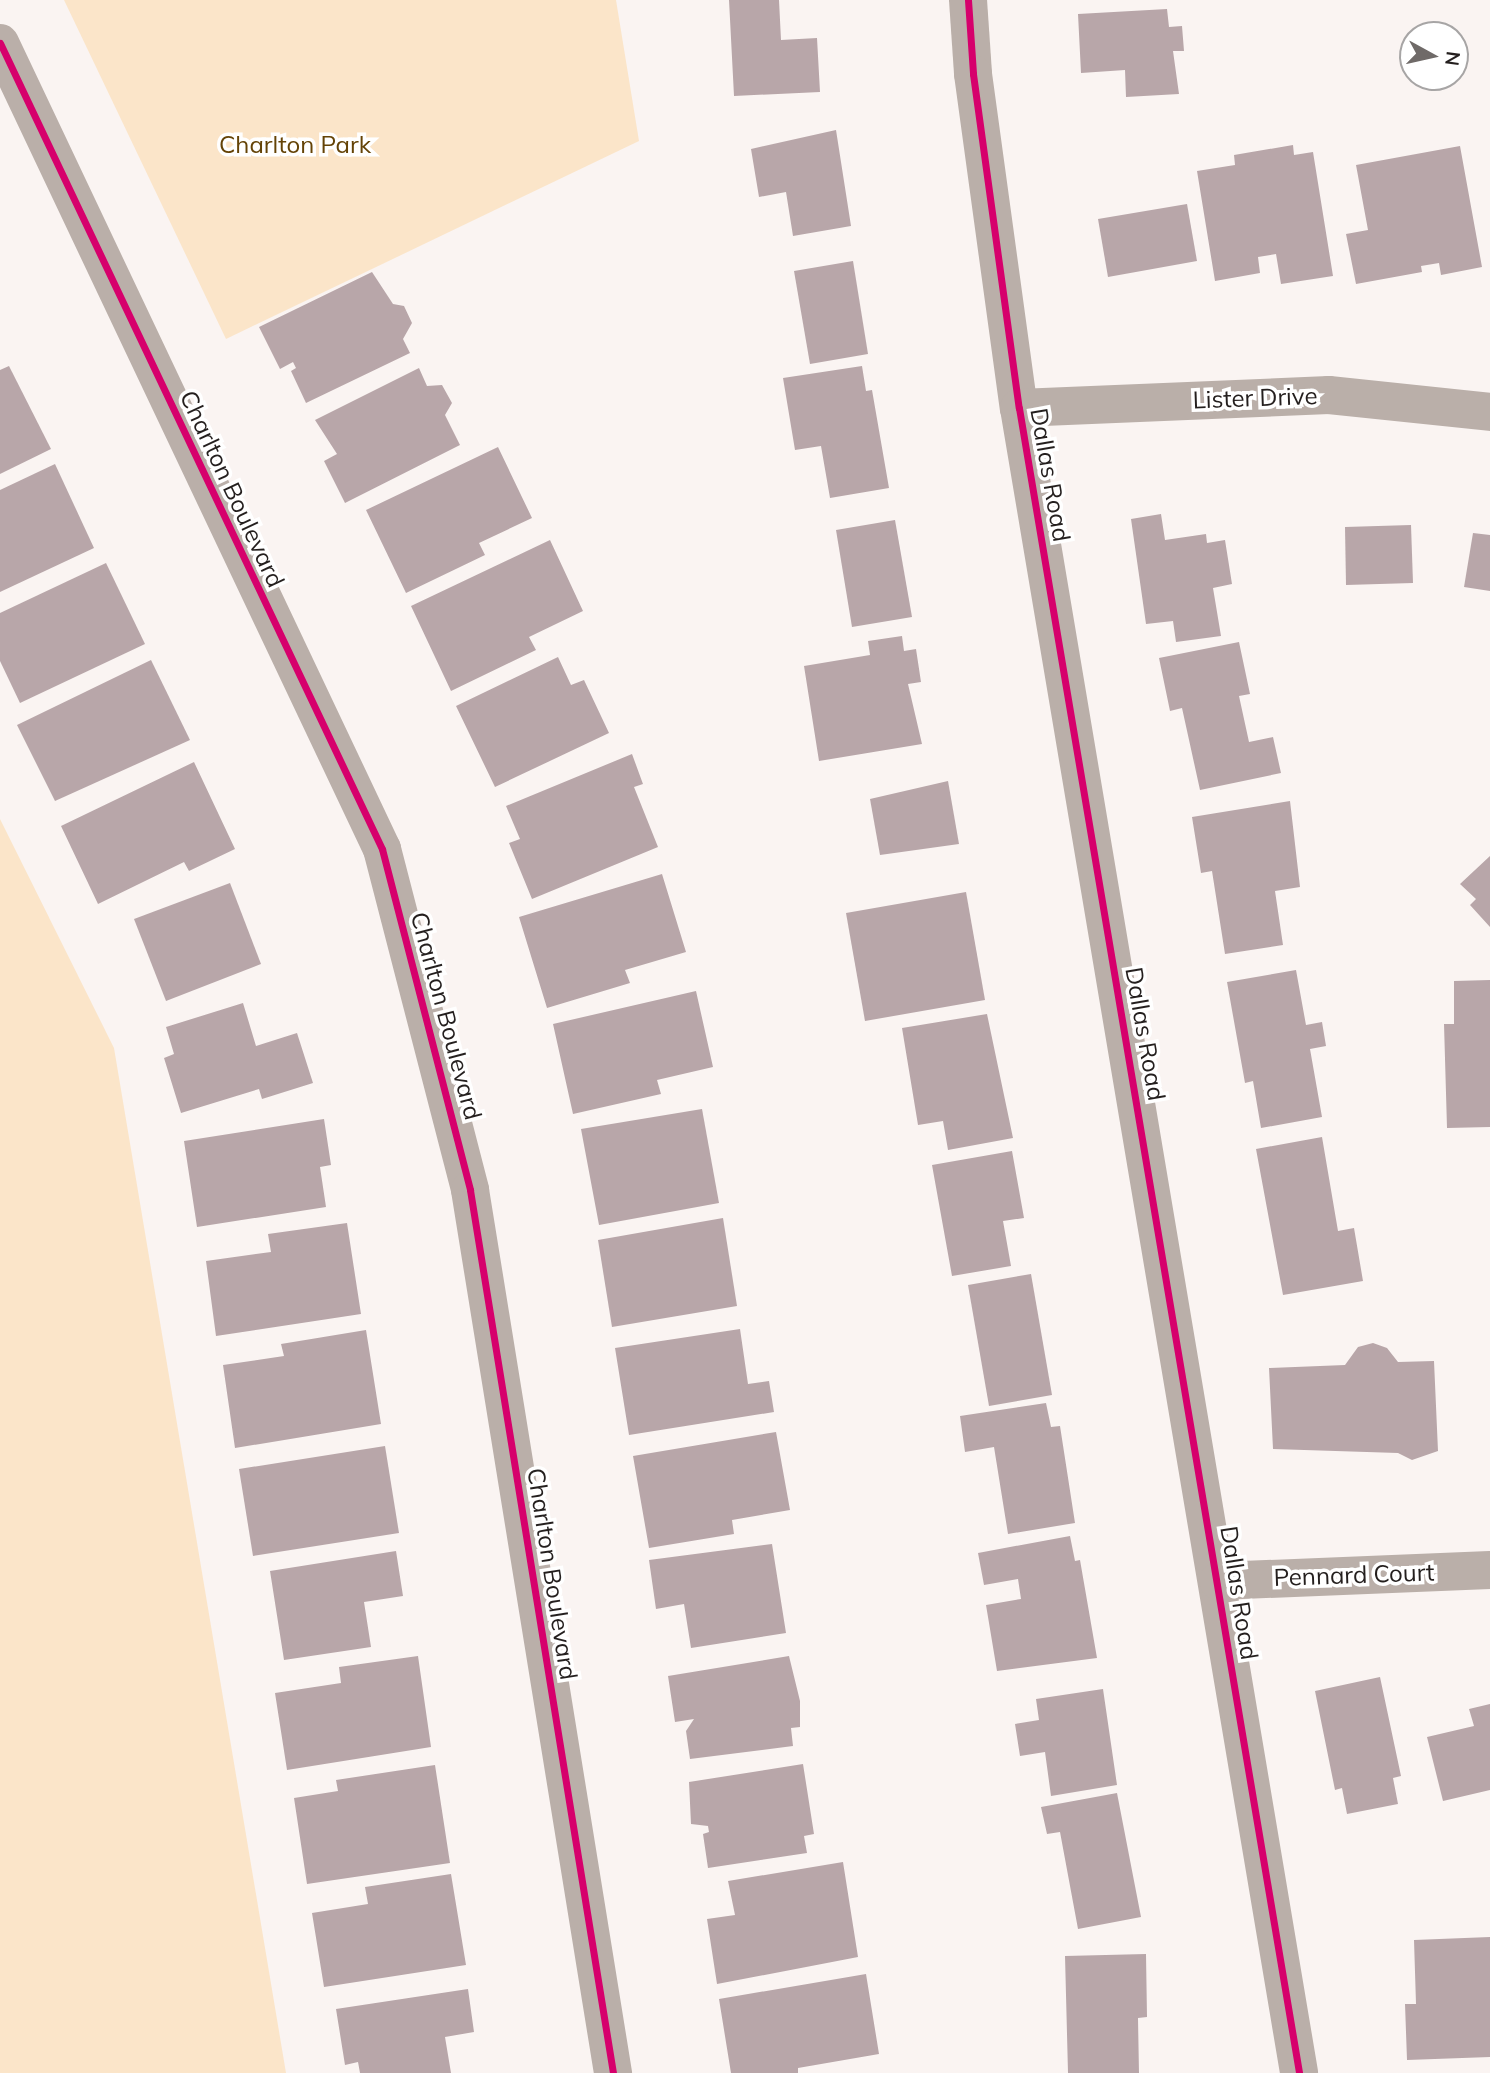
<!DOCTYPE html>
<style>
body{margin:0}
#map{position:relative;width:1490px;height:2073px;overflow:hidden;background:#faf4f2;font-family:Mulish,sans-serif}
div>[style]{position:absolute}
.green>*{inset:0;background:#fbe5c9}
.building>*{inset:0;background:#b8a6a9}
.street>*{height:38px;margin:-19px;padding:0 19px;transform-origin:19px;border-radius:19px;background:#baafa9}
.cycleway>*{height:7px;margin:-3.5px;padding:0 3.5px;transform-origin:3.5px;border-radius:3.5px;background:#d6006c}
span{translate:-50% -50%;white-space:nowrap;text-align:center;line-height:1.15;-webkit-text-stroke:7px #fff;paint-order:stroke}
.park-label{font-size:24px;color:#644306}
.street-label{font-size:24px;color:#241f1e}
.north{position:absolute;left:1399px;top:21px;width:70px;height:70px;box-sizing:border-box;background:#fff;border:2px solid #a7a5a5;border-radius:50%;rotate:98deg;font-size:19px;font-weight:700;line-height:28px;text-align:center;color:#241f1e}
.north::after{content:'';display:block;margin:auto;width:24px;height:32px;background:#6f6a68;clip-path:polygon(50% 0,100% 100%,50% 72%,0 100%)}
</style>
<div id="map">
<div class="green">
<div style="clip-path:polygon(64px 0,616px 0,639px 141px,226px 339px)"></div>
<div style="clip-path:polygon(0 819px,114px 1048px,286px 2073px,0 2073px)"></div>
</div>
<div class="building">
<div style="clip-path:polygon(729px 0,779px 0,781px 40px,817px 38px,820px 92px,734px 96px)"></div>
<div style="clip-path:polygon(1167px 9px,1169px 27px,1182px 26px,1184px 51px,1173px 51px,1179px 94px,1126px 97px,1125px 70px,1081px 73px,1078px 14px)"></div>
<div style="clip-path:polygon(836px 130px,851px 226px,793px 236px,786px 192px,759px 197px,751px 149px)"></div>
<div style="clip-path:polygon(1293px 145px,1294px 155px,1313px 152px,1333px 276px,1281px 284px,1276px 254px,1258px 257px,1260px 273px,1215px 281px,1197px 171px,1235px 165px,1234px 155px)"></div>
<div style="clip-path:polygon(1460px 146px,1482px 267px,1441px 275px,1439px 263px,1421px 266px,1422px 272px,1356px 284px,1346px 234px,1368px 230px,1356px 165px)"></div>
<div style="clip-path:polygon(1187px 204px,1197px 261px,1108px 277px,1098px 219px)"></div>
<div style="clip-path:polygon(853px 261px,868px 354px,810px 364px,794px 271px)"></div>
<div style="clip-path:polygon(372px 272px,393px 304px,404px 306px,412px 323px,403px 339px,410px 353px,306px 403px,291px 371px,296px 368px,293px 362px,280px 369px,259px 327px)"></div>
<div style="clip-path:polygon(9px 366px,51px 449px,0 474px,0 370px)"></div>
<div style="clip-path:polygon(862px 366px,866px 391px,872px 390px,889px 488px,830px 498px,821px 446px,795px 450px,783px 378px)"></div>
<div style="clip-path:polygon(419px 368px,427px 386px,442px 385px,452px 403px,445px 415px,460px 445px,345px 503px,324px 461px,337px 454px,315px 420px)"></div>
<div style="clip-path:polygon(498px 447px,532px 518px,479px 543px,485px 555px,406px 593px,366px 510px)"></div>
<div style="clip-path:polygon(55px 464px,94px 548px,0 592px,0 490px)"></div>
<div style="clip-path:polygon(1161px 514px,1165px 540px,1206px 534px,1207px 543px,1225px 540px,1232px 584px,1213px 588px,1221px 636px,1176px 642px,1173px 621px,1146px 624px,1131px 519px)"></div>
<div style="clip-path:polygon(895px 520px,912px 617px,852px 627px,836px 530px)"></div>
<div style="clip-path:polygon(1411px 525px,1413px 583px,1346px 585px,1345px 527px)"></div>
<div style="clip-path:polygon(1473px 533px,1490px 535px,1490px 591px,1464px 587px)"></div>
<div style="clip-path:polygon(550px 540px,583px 611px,529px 637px,536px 650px,451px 691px,411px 606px)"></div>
<div style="clip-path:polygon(106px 563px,145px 644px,20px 703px,0 661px,0 613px)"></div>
<div style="clip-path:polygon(902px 636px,904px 651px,916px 649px,921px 682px,908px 684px,922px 744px,819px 761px,804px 666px,870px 655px,868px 641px)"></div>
<div style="clip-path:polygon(1239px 642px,1250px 694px,1239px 696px,1249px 742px,1273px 737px,1281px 773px,1200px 790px,1182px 708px,1170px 711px,1159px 658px)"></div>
<div style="clip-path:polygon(558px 657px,571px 685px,584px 680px,609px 733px,495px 787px,456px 706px)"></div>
<div style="clip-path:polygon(151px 660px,190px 740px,55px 801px,17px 725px)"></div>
<div style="clip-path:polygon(632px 754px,643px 784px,634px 787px,658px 847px,532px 899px,509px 843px,520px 839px,506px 806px)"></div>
<div style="clip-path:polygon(194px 762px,235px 849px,189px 871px,184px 862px,98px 904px,61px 826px)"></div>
<div style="clip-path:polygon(948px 781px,959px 844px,880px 855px,870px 799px)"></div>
<div style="clip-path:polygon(1290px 801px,1300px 887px,1275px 891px,1283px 945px,1225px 954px,1212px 871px,1201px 873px,1192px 817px)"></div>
<div style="clip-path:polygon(1490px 856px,1490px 927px,1470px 905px,1476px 899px,1460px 884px)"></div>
<div style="clip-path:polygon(662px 874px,686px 952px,625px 970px,630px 983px,547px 1008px,519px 917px)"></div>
<div style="clip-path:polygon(230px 883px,261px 964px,166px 1001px,134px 919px)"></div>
<div style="clip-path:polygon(966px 892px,985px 1000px,865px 1021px,846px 913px)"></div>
<div style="clip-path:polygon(1296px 970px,1306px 1025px,1322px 1022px,1326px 1046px,1310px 1049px,1322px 1117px,1261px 1128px,1253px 1081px,1245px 1083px,1227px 982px)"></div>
<div style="clip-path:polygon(1490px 980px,1490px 1127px,1447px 1128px,1444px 1024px,1454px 1024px,1454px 981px)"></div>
<div style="clip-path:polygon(696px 991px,713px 1067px,657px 1080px,661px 1094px,573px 1114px,553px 1024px)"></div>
<div style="clip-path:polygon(243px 1003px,256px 1046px,297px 1033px,313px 1083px,262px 1099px,259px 1089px,181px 1113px,164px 1058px,174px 1054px,166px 1027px)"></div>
<div style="clip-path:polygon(987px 1014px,1013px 1138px,948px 1150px,943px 1121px,918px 1125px,902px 1028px)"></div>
<div style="clip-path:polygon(702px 1109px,719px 1203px,599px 1225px,581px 1129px)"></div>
<div style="clip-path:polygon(324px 1119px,331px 1165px,320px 1167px,326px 1207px,197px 1227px,184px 1141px)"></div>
<div style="clip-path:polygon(1322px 1137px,1338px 1231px,1354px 1228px,1363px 1281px,1283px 1295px,1256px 1149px)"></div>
<div style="clip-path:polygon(1012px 1151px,1024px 1218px,1003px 1221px,1011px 1266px,952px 1276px,932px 1165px)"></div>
<div style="clip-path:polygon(723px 1218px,737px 1306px,612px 1327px,598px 1240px)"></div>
<div style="clip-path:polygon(347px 1223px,361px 1314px,216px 1336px,206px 1261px,271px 1252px,268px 1234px)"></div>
<div style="clip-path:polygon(1031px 1274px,1052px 1395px,989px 1406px,968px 1285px)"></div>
<div style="clip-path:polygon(740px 1329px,748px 1384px,769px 1381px,774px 1412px,629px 1435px,615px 1348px)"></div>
<div style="clip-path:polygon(366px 1330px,381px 1424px,235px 1448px,223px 1365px,284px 1356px,281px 1344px)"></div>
<div style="clip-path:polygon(1373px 1343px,1387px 1348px,1398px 1362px,1434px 1361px,1438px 1451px,1412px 1460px,1398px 1453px,1273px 1449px,1269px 1368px,1345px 1365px,1358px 1347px)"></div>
<div style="clip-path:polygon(1046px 1403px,1051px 1427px,1060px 1426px,1075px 1523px,1008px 1534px,994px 1447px,965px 1452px,960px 1416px)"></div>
<div style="clip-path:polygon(776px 1432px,790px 1510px,732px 1520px,734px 1534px,649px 1548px,633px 1456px)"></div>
<div style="clip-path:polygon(385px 1446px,399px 1533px,253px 1556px,239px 1469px)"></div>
<div style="clip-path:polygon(1070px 1536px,1075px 1561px,1080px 1560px,1097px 1658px,997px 1671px,986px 1605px,1021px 1599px,1018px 1579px,984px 1585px,978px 1553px)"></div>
<div style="clip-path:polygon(772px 1544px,786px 1633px,691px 1648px,684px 1604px,656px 1609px,649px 1560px)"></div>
<div style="clip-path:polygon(396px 1551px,403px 1596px,364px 1602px,371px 1647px,284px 1660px,270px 1571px)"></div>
<div style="clip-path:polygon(418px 1656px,431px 1747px,287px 1770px,275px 1693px,341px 1683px,339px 1667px)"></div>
<div style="clip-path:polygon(789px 1656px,800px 1701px,800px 1727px,791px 1728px,793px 1746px,690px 1759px,686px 1731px,694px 1719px,675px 1722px,668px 1676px)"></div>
<div style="clip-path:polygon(1380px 1677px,1401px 1776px,1393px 1778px,1398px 1804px,1347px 1814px,1342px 1788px,1335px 1790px,1315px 1691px)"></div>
<div style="clip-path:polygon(1103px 1689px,1117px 1785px,1051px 1796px,1045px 1752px,1020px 1756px,1015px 1724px,1039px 1720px,1036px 1699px)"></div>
<div style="clip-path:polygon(1490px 1704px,1490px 1790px,1443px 1801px,1427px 1737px,1474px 1726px,1469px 1709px)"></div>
<div style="clip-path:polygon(803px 1764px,814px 1834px,804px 1836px,807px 1853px,708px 1868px,703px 1834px,709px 1832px,708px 1826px,691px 1824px,689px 1782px)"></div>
<div style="clip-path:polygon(435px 1765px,450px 1863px,307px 1884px,294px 1798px,338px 1791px,336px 1780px)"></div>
<div style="clip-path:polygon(1117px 1793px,1141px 1917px,1078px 1929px,1060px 1832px,1047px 1834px,1041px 1807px)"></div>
<div style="clip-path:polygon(843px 1862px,858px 1957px,717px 1984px,707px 1919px,735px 1915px,728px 1881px)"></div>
<div style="clip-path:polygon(451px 1874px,466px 1965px,324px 1987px,312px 1913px,368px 1904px,365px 1887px)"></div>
<div style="clip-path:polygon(1490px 1937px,1490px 2057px,1407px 2060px,1405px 2004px,1416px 2004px,1414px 1940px)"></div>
<div style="clip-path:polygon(1146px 1954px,1147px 2017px,1138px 2018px,1139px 2073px,1068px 2073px,1065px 1956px)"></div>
<div style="clip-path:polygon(866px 1974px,879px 2054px,798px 2068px,798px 2073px,731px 2073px,719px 1999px)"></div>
<div style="clip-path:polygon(468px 1989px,474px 2032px,445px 2037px,451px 2073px,360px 2073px,358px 2062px,345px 2065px,336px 2009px)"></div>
</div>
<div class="street">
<div style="left:968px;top:0;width:74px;rotate:86.1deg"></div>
<div style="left:973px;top:74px;width:337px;rotate:82.2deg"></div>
<div style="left:1019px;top:408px;width:1688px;rotate:80.45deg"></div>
<div style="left:0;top:43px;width:892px;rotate:64.64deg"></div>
<div style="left:382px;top:849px;width:352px;rotate:75.5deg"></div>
<div style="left:470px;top:1190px;width:895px;rotate:80.8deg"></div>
<div style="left:1019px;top:408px;width:310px;rotate:-2.4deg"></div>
<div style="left:1329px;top:395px;width:162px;rotate:6deg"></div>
<div style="left:1218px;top:1581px;width:272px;rotate:-2.3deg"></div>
</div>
<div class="cycleway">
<div style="left:968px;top:0;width:74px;rotate:86.1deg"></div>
<div style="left:973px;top:74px;width:337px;rotate:82.2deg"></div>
<div style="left:1019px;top:408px;width:1688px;rotate:80.45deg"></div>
<div style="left:0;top:43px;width:892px;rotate:64.64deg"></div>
<div style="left:382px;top:849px;width:352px;rotate:75.5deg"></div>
<div style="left:470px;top:1190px;width:895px;rotate:80.8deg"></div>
</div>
<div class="park-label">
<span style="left:295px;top:145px">Charlton Park</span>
</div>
<div class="street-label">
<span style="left:1255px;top:398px;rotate:-2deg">Lister Drive</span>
<span style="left:1050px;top:475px;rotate:80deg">Dallas Road</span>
<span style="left:232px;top:489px;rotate:65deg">Charlton Boulevard</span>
<span style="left:446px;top:1016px;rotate:75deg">Charlton Boulevard</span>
<span style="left:1145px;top:1034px;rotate:80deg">Dallas Road</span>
<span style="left:552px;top:1574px;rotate:81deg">Charlton Boulevard</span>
<span style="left:1354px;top:1575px;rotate:-2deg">Pennard Court</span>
<span style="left:1239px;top:1593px;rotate:81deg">Dallas Road</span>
</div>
<div class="north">N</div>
</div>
